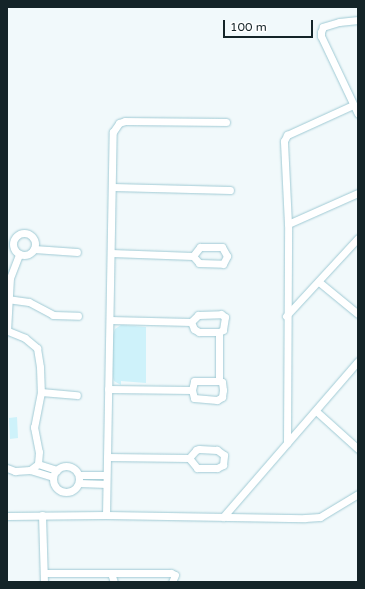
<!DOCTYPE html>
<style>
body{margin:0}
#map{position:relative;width:365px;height:589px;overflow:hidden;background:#f1f9fb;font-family:"Varela Round",sans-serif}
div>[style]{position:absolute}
.green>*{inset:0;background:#cef2fa}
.roads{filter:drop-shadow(0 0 1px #a0cad4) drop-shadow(0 0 1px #a0cad4)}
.minor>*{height:7px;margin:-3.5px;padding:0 3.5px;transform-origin:3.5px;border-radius:3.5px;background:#fff}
.minor>.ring{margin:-3.5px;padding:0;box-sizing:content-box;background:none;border:7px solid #fff;border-radius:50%}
span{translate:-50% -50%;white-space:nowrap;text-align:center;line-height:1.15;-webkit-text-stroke:3px #fff;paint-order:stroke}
.frame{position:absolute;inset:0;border:8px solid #142428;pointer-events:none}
.scale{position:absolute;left:223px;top:20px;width:90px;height:18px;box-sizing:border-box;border:2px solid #142428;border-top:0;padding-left:5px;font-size:12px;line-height:14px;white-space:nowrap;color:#142428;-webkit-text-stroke:3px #fff;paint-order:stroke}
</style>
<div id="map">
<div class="green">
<div style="clip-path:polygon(121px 325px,146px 327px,146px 383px,121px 381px,121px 385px,114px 381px,112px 373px,113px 335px,115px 329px)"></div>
<div style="clip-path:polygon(17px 417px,18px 438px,10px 439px,9px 418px)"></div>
</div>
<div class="roads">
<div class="minor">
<div style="left:358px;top:20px;width:19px;rotate:174deg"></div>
<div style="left:339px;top:22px;width:17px;rotate:163deg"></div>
<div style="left:323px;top:27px;width:5px;rotate:112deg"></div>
<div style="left:321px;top:32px;width:4px;rotate:90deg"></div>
<div style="left:321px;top:36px;width:86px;rotate:64.6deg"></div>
<div style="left:113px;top:187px;width:117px;rotate:1.5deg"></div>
<div style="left:288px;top:224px;width:77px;rotate:-23.9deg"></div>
<div class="ring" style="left:13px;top:233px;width:15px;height:15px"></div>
<div style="left:34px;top:249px;width:43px;rotate:4deg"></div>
<div style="left:111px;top:253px;width:82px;rotate:2.1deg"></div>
<div style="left:193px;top:256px;width:9px;rotate:49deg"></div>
<div style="left:199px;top:263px;width:24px;rotate:2deg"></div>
<div style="left:223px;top:264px;width:9px;rotate:-63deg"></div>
<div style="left:227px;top:256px;width:10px;rotate:-119deg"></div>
<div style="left:222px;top:247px;width:22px;rotate:180deg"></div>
<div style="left:200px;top:247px;width:11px;rotate:128deg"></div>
<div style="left:319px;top:282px;width:50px;rotate:39.4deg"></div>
<div style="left:7px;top:299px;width:22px;rotate:8deg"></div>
<div style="left:29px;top:302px;width:27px;rotate:28deg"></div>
<div style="left:53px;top:315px;width:25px;rotate:2deg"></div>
<div style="left:286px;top:316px;width:106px;rotate:-47.3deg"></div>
<div style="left:110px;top:320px;width:81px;rotate:1.4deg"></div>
<div style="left:191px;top:322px;width:10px;rotate:-45deg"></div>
<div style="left:198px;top:315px;width:23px;rotate:-2deg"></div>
<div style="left:221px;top:314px;width:5px;rotate:37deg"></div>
<div style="left:225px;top:317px;width:13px;rotate:99deg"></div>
<div style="left:223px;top:330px;width:4px;rotate:153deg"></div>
<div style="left:219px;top:332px;width:20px;rotate:180deg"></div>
<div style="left:199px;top:332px;width:6px;rotate:-149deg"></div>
<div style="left:194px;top:329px;width:8px;rotate:-113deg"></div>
<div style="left:7px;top:331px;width:53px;rotate:-86.8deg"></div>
<div style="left:10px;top:278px;width:26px;rotate:-69deg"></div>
<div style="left:8px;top:331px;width:18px;rotate:22deg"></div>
<div style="left:25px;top:338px;width:16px;rotate:40deg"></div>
<div style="left:37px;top:348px;width:19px;rotate:81deg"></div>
<div style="left:40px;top:367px;width:25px;rotate:88deg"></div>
<div style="left:41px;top:392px;width:36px;rotate:101deg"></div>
<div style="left:34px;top:427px;width:25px;rotate:79deg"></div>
<div style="left:39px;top:452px;width:12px;rotate:95deg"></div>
<div style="left:38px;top:464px;width:10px;rotate:143deg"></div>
<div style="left:108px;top:389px;width:84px;rotate:0.7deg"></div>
<div style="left:192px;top:390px;width:8px;rotate:76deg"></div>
<div style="left:194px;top:398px;width:23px;rotate:5deg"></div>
<div style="left:217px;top:400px;width:6px;rotate:-31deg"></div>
<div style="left:222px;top:397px;width:7px;rotate:-82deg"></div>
<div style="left:223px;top:390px;width:8px;rotate:-97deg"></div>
<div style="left:222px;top:382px;width:3px;rotate:-162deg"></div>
<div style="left:219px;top:381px;width:49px;rotate:-90deg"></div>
<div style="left:192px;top:390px;width:9px;rotate:-77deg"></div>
<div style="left:194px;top:381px;width:25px"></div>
<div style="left:41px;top:392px;width:36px;rotate:5deg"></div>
<div style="left:316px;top:411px;width:57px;rotate:42.1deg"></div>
<div style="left:287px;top:443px;width:219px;rotate:-89.7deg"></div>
<div style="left:288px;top:224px;width:83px;rotate:-92.8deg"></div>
<div style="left:284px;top:141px;width:7px;rotate:-63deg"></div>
<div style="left:287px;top:135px;width:72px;rotate:-24.4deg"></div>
<div style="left:107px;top:457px;width:82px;rotate:0.7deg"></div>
<div style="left:189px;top:458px;width:13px;rotate:51deg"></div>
<div style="left:197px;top:468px;width:20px"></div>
<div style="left:217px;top:468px;width:7px;rotate:-27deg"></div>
<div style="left:223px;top:465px;width:10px;rotate:-84deg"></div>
<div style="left:224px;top:455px;width:9px;rotate:-144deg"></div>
<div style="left:217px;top:450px;width:18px;rotate:-177deg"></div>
<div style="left:199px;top:449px;width:3px;rotate:162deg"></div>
<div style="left:196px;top:450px;width:11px;rotate:131deg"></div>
<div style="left:38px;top:464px;width:20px;rotate:18deg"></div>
<div class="ring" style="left:53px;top:466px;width:19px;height:19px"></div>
<div style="left:7px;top:468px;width:9px;rotate:21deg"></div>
<div style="left:15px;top:471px;width:15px;rotate:-4deg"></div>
<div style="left:30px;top:470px;width:24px;rotate:17deg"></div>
<div style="left:79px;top:475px;width:27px"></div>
<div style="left:79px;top:483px;width:27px;rotate:2deg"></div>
<div style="left:42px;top:515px;width:67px;rotate:88.3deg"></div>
<div style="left:106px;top:515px;width:383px;rotate:-89deg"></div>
<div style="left:113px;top:132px;width:11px;rotate:-56deg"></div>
<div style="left:119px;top:123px;width:6px;rotate:-18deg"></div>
<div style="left:125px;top:121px;width:101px;rotate:0.6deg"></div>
<div style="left:7px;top:516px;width:99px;rotate:-0.6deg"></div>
<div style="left:106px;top:515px;width:199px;rotate:0.9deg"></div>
<div style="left:305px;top:518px;width:15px;rotate:-4deg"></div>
<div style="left:320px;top:517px;width:44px;rotate:-31.2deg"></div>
<div style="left:223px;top:517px;width:206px;rotate:-49.1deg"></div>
<div style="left:44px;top:573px;width:127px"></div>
<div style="left:171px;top:573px;width:4px;rotate:27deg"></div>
<div style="left:175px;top:575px;width:8px;rotate:113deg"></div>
<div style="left:111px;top:573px;width:9px;rotate:72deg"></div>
</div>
</div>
<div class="frame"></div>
<div class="scale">100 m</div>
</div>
